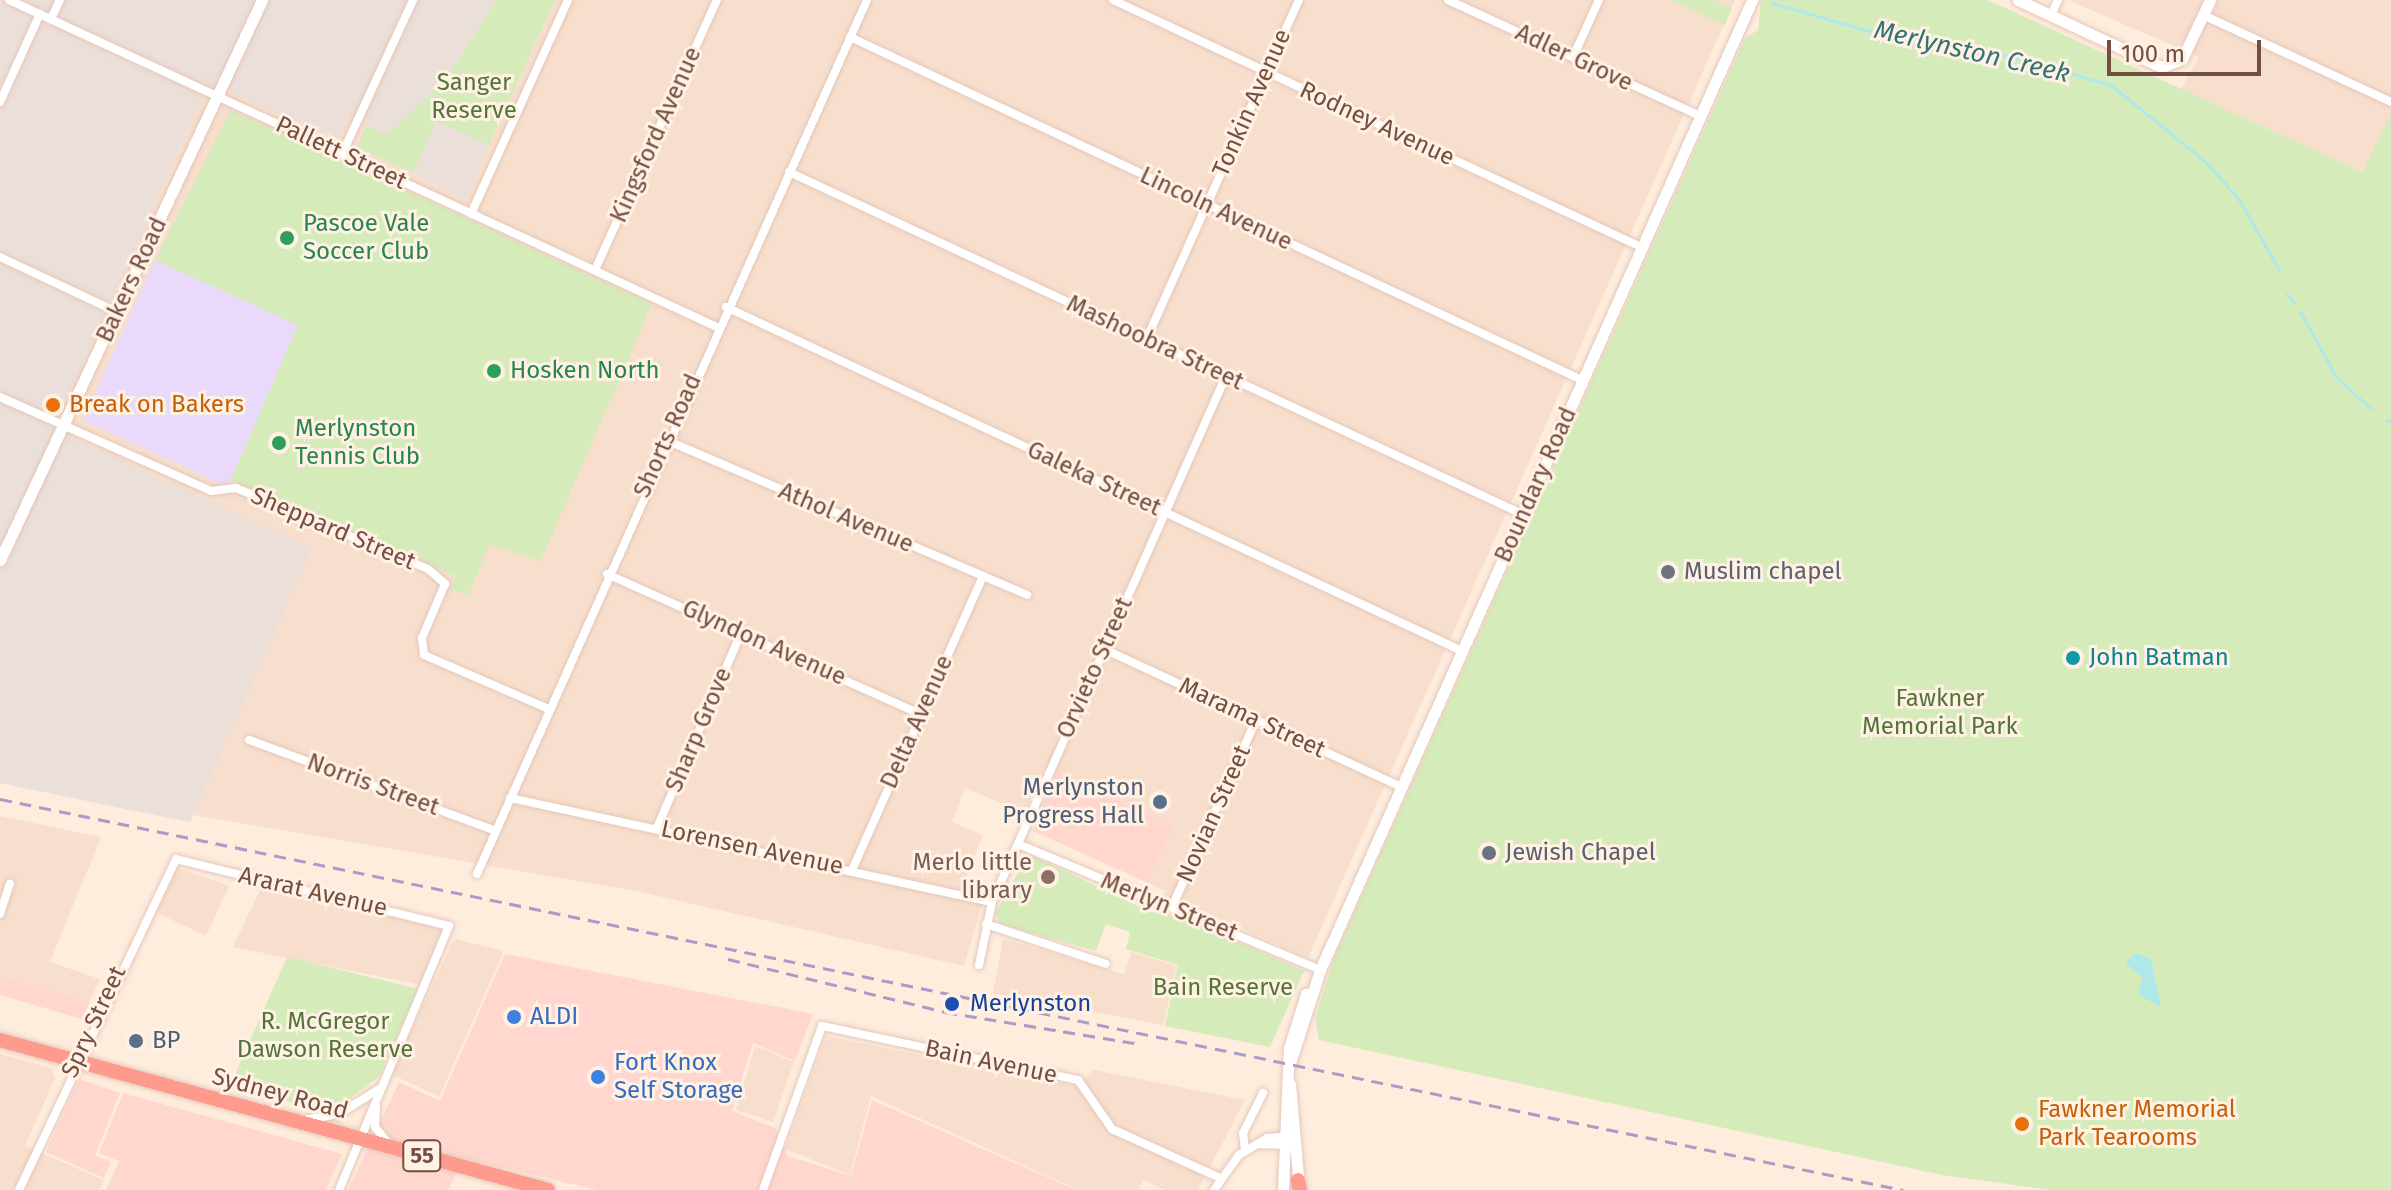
<!DOCTYPE html>
<style>
body{margin:0}
#map{position:relative;width:2391px;height:1190px;overflow:hidden;background:#feecdc;font-family:"Fira Sans",sans-serif}
div>[style]{position:absolute}
.residential>*{inset:0;background:#f8dfcd}
.commercial>*{inset:0;background:#ffd7cf}
.industrial>*{inset:0;background:#ebdfd9}
.education>*{inset:0;background:#e9d9fa}
.green>*{inset:0;background:#d5ecba}
.water>*{inset:0;background:#afe8e8}
.stream>*{height:3px;margin:-1.5px;padding:0 1.5px;transform-origin:1.5px;border-radius:1.5px;background:#afe8e8}
.roads{filter:drop-shadow(0 0 2px #e4c8bb) drop-shadow(0 0 2px #e4c8bb)}
.street>*{height:8px;margin:-4px;padding:0 4px;transform-origin:4px;border-radius:4px;background:#fff}
.secondary>*{height:11px;margin:-5.5px;padding:0 5.5px;transform-origin:5.5px;border-radius:5.5px;background:#fff}
.highway>*{height:14px;margin:-7px;padding:0 7px;transform-origin:7px;border-radius:7px;background:#fe9b8c}
.rail>*{height:3px;margin-top:-1.5px;transform-origin:0;background:repeating-linear-gradient(90deg,#ad9bc6 0 12px,transparent 0 20px)}
.dots>*{width:22px;height:22px;translate:-50% -50%;box-sizing:border-box;border:4px solid #fff1e4;border-radius:50%}
span{translate:-50% -50%;white-space:nowrap;text-align:center;line-height:1.15;-webkit-text-stroke:6px #fff1e4;paint-order:stroke}
.shield-label span{padding:2px 6px;background:#fff1e4;border:2px solid;border-radius:6px;-webkit-text-stroke-width:0}
.shield-label{font-size:22px;color:#744e43;font-weight:700}
.street-label{font-size:24px;color:#744e43}
.park-label{font-size:24px;color:#527538}
.leisure-label{font-size:24px;color:#27864d}
.left{translate:0 -50%;text-align:left}
.food-label{font-size:24px;color:#c56008}
.worship-label{font-size:24px;color:#5b616d}
.culture-label{font-size:24px;color:#0d838f}
.service-label{font-size:24px;color:#4e5e75}
.right{translate:-100% -50%;text-align:right}
.education-label{font-size:24px;color:#785e54}
.transit-label{font-size:24px;color:#164399}
.shop-label{font-size:24px;color:#366cbe}
.water-label{font-size:26px;color:#347375;font-style:italic}
.scale{position:absolute;left:2107px;top:40px;width:154px;height:36px;box-sizing:border-box;border:4px solid #744e43;border-top:0;padding-left:10px;font-size:24px;line-height:28px;white-space:nowrap;color:#744e43;-webkit-text-stroke:6px #fff1e4;paint-order:stroke}
</style>
<div id="map">
<div class="residential">
<div style="clip-path:polygon(0 0,1735px 0,1308px 958px,1187px 904px,1162px 900px,1165px 891px,1148px 883px,1174px 825px,1045px 767px,1024px 812px,965px 788px,952px 822px,983px 835px,958px 897px,982px 904px,964px 966px,636px 891px,194px 815px,190px 822px,0 783px)"></div>
<div style="clip-path:polygon(2068px 0,2391px 0,2391px 115px,2363px 173px,2181px 89px,2199px 57px)"></div>
<div style="clip-path:polygon(0 816px,101px 837px,50px 962px,100px 979px,90px 1001px,0 976px)"></div>
<div style="clip-path:polygon(176px 867px,229px 886px,206px 936px,155px 912px)"></div>
<div style="clip-path:polygon(261px 888px,439px 925px,444px 931px,421px 985px,233px 947px)"></div>
<div style="clip-path:polygon(454px 939px,504px 951px,439px 1097px,391px 1074px)"></div>
<div style="clip-path:polygon(1003px 939px,1124px 974px,1131px 952px,1177px 966px,1163px 1025px,993px 993px)"></div>
<div style="clip-path:polygon(826px 1036px,1075px 1086px,1094px 1070px,1245px 1100px,1198px 1190px,1165px 1190px,1143px 1180px,1138px 1190px,1078px 1190px,871px 1096px,850px 1175px,785px 1149px)"></div>
<div style="clip-path:polygon(755px 1046px,794px 1062px,773px 1122px,736px 1110px)"></div>
<div style="clip-path:polygon(0 1054px,51px 1068px,55px 1078px,25px 1146px,104px 1180px,99px 1190px,0 1190px)"></div>
</div>
<div class="commercial">
<div style="clip-path:polygon(1056px 772px,1174px 825px,1148px 883px,1033px 831px)"></div>
<div style="clip-path:polygon(505px 954px,813px 1014px,795px 1061px,753px 1043px,732px 1111px,775px 1128px,788px 1156px,851px 1176px,872px 1100px,1076px 1190px,598px 1190px,463px 1158px,448px 1190px,348px 1190px,399px 1082px,440px 1101px)"></div>
<div style="clip-path:polygon(0 976px,90px 1001px,82px 1019px,0 995px)"></div>
<div style="clip-path:polygon(79px 1079px,120px 1093px,95px 1155px,111px 1162px,104px 1178px,46px 1152px)"></div>
<div style="clip-path:polygon(123px 1093px,342px 1154px,326px 1190px,106px 1190px,119px 1161px,99px 1153px)"></div>
</div>
<div class="industrial">
<div style="clip-path:polygon(0 0,497px 0,446px 79px,387px 135px,348px 114px,338px 137px,208px 84px,54px 430px,312px 548px,190px 822px,0 783px)"></div>
<div style="clip-path:polygon(437px 122px,489px 145px,466px 200px,413px 173px)"></div>
</div>
<div class="education">
<div style="clip-path:polygon(155px 260px,298px 325px,231px 480px,222px 484px,83px 420px)"></div>
</div>
<div class="green">
<div style="clip-path:polygon(497px 0,555px 0,489px 145px,437px 122px,413px 173px,357px 148px,367px 125px,387px 135px,446px 79px)"></div>
<div style="clip-path:polygon(1670px 0,1715px 0,1732px 8px,1725px 25px)"></div>
<div style="clip-path:polygon(1761px 0,1988px 0,2362px 172px,2391px 115px,2391px 1190px,2050px 1190px,1942px 1175px,1319px 1040px,1315px 1019px,1334px 958px,1745px 38px,1758px 30px)"></div>
<div style="clip-path:polygon(231px 110px,652px 304px,541px 561px,489px 545px,468px 596px,451px 589px,456px 576px,231px 480px,298px 325px,155px 260px)"></div>
<div style="clip-path:polygon(1029px 854px,1150px 912px,1175px 915px,1304px 971px,1270px 1047px,1165px 1026px,1178px 965px,1126px 949px,1130px 932px,1106px 924px,1096px 951px,1000px 924px,996px 912px)"></div>
<div style="clip-path:polygon(287px 957px,419px 989px,378px 1077px,348px 1100px,313px 1107px,229px 1088px)"></div>
</div>
<div class="water">
<div style="clip-path:polygon(2135px 953px,2151px 959px,2161px 1008px,2138px 994px,2143px 977px,2125px 963px)"></div>
</div>
<div class="stream">
<div style="left:1772px;top:3px;width:149px;rotate:16deg"></div>
<div style="left:1915px;top:44px;width:95px;rotate:7.3deg"></div>
<div style="left:2009px;top:56px;width:106px;rotate:15.9deg"></div>
<div style="left:2111px;top:85px;width:124px;rotate:39.1deg"></div>
<div style="left:2207px;top:163px;width:50px;rotate:49deg"></div>
<div style="left:2240px;top:201px;width:81px;rotate:60.6deg"></div>
<div style="left:2287px;top:294px;width:11px;rotate:49deg"></div>
<div style="left:2300px;top:311px;width:75px;rotate:61.4deg"></div>
<div style="left:2336px;top:377px;width:46px;rotate:42.4deg"></div>
<div style="left:2387px;top:420px;width:4px;rotate:27deg"></div>
</div>
<div class="roads">
<div class="street">
<div style="left:9px;top:0;width:780px;rotate:24.79deg"></div>
<div style="left:1113px;top:0;width:583px;rotate:25.07deg"></div>
<div style="left:1448px;top:0;width:277px;rotate:24.7deg"></div>
<div style="left:2051px;top:15px;width:17px;rotate:-65deg"></div>
<div style="left:2203px;top:15px;width:207px;rotate:24.8deg"></div>
<div style="left:51px;top:19px;width:21px;rotate:-65deg"></div>
<div style="left:850px;top:37px;width:808px;rotate:25.11deg"></div>
<div style="left:1573px;top:57px;width:63px;rotate:-65.5deg"></div>
<div style="left:0;top:102px;width:97px;rotate:-65.6deg"></div>
<div style="left:342px;top:154px;width:170px;rotate:-65.2deg"></div>
<div style="left:789px;top:172px;width:809px;rotate:25.01deg"></div>
<div style="left:471px;top:214px;width:235px;rotate:-65.6deg"></div>
<div style="left:0;top:257px;width:129px;rotate:25.2deg"></div>
<div style="left:595px;top:270px;width:296px;rotate:-65.7deg"></div>
<div style="left:726px;top:307px;width:812px;rotate:25.05deg"></div>
<div style="left:1147px;top:338px;width:371px;rotate:-65.8deg"></div>
<div style="left:0;top:397px;width:231px;rotate:24deg"></div>
<div style="left:211px;top:491px;width:25px;rotate:-7deg"></div>
<div style="left:236px;top:488px;width:208px;rotate:22.9deg"></div>
<div style="left:428px;top:569px;width:23px;rotate:41deg"></div>
<div style="left:445px;top:584px;width:59px;rotate:113.1deg"></div>
<div style="left:422px;top:638px;width:17px;rotate:83deg"></div>
<div style="left:424px;top:655px;width:136px;rotate:23.4deg"></div>
<div style="left:666px;top:440px;width:393px;rotate:23.2deg"></div>
<div style="left:607px;top:574px;width:343px;rotate:24.1deg"></div>
<div style="left:1104px;top:649px;width:327px;rotate:24.9deg"></div>
<div style="left:249px;top:740px;width:263px;rotate:20.2deg"></div>
<div style="left:510px;top:798px;width:493px;rotate:12.2deg"></div>
<div style="left:657px;top:828px;width:212px;rotate:-66.7deg"></div>
<div style="left:1018px;top:844px;width:327px;rotate:22.6deg"></div>
<div style="left:853px;top:868px;width:320px;rotate:-66deg"></div>
<div style="left:477px;top:874px;width:957px;rotate:-65.95deg"></div>
<div style="left:1172px;top:907px;width:205px;rotate:-65.8deg"></div>
<div style="left:0;top:914px;width:32px;rotate:-72deg"></div>
<div style="left:986px;top:924px;width:126px;rotate:18.4deg"></div>
<div style="left:979px;top:965px;width:64px;rotate:-78.3deg"></div>
<div style="left:992px;top:902px;width:576px;rotate:-66.02deg"></div>
<div style="left:376px;top:1107px;width:20px;rotate:93deg"></div>
<div style="left:375px;top:1127px;width:22px;rotate:51deg"></div>
<div style="left:304px;top:1120px;width:36px;rotate:-10deg"></div>
<div style="left:339px;top:1114px;width:47px;rotate:-32deg"></div>
<div style="left:1257px;top:1144px;width:30px;rotate:2deg"></div>
<div style="left:1245px;top:1151px;width:18px;rotate:-96deg"></div>
<div style="left:1243px;top:1133px;width:45px;rotate:-63.4deg"></div>
<div style="left:19px;top:1190px;width:366px;rotate:-64.6deg"></div>
<div style="left:176px;top:859px;width:281px;rotate:13.8deg"></div>
<div style="left:449px;top:926px;width:286px;rotate:112.6deg"></div>
<div style="left:763px;top:1190px;width:174px;rotate:-70.2deg"></div>
<div style="left:822px;top:1026px;width:262px;rotate:11.9deg"></div>
<div style="left:1078px;top:1080px;width:60px;rotate:55.2deg"></div>
<div style="left:1112px;top:1129px;width:119px;rotate:24.4deg"></div>
<div style="left:1214px;top:1190px;width:43px;rotate:-54.5deg"></div>
<div style="left:1239px;top:1155px;width:33px;rotate:-31deg"></div>
<div style="left:1267px;top:1138px;width:23px;rotate:-5deg"></div>
</div>
<div class="secondary">
<div style="left:2018px;top:0;width:159px;rotate:25deg"></div>
<div style="left:2162px;top:67px;width:22px;rotate:-22deg"></div>
<div style="left:2182px;top:59px;width:65px;rotate:-64.6deg"></div>
<div style="left:0;top:560px;width:618px;rotate:-64.93deg"></div>
<div style="left:1290px;top:1063px;width:98px;rotate:-72.1deg"></div>
<div style="left:1320px;top:970px;width:1062px;rotate:-65.99deg"></div>
<div style="left:1290px;top:1084px;width:103px;rotate:85deg"></div>
<div style="left:1283px;top:1190px;width:142px;rotate:-87.6deg"></div>
<div style="left:1289px;top:1048px;width:57px;rotate:-72.5deg"></div>
</div>
<div class="highway">
<div style="left:0;top:1040px;width:568px;rotate:15.31deg"></div>
<div style="left:1298px;top:1180px;width:10px;rotate:79deg"></div>
</div>
</div>
<div class="rail">
<div style="left:0;top:799px;width:1943px;rotate:11.61deg"></div>
<div style="left:728px;top:959px;width:223px;rotate:13.7deg"></div>
<div style="left:945px;top:1012px;width:193px;rotate:9.3deg"></div>
</div>
<div class="dots">
<div style="left:287px;top:238px;background:#2e9e5b"></div>
<div style="left:494px;top:371px;background:#2e9e5b"></div>
<div style="left:53px;top:405px;background:#e8710a"></div>
<div style="left:279px;top:443px;background:#2e9e5b"></div>
<div style="left:1668px;top:572px;background:#6b7280"></div>
<div style="left:2073px;top:658px;background:#0f9aa8"></div>
<div style="left:1160px;top:802px;background:#5c6f8a"></div>
<div style="left:1489px;top:853px;background:#6b7280"></div>
<div style="left:1048px;top:877px;background:#8d6e63"></div>
<div style="left:952px;top:1004px;background:#1a4fb4"></div>
<div style="left:514px;top:1017px;background:#3f7fe0"></div>
<div style="left:136px;top:1041px;background:#5c6f8a"></div>
<div style="left:598px;top:1077px;background:#3f7fe0"></div>
<div style="left:2022px;top:1124px;background:#e8710a"></div>
</div>
<div class="shield-label">
<span style="left:422px;top:1156px">55</span>
</div>
<div class="street-label">
<span style="left:1574px;top:58px;rotate:25deg">Adler Grove</span>
<span style="left:1252px;top:103px;rotate:-66deg">Tonkin Avenue</span>
<span style="left:1377px;top:124px;rotate:25deg">Rodney Avenue</span>
<span style="left:656px;top:135px;rotate:-66deg">Kingsford Avenue</span>
<span style="left:341px;top:153px;rotate:25deg">Pallett Street</span>
<span style="left:1216px;top:209px;rotate:25deg">Lincoln Avenue</span>
<span style="left:132px;top:280px;rotate:-65deg">Bakers Road</span>
<span style="left:1155px;top:343px;rotate:25deg">Mashoobra Street</span>
<span style="left:668px;top:436px;rotate:-66deg">Shorts Road</span>
<span style="left:1094px;top:479px;rotate:25deg">Galeka Street</span>
<span style="left:1536px;top:485px;rotate:-66deg">Boundary Road</span>
<span style="left:846px;top:518px;rotate:23deg">Athol Avenue</span>
<span style="left:333px;top:529px;rotate:23deg">Sheppard Street</span>
<span style="left:764px;top:643px;rotate:24deg">Glyndon Avenue</span>
<span style="left:1095px;top:668px;rotate:-66deg">Orvieto Street</span>
<span style="left:1252px;top:718px;rotate:25deg">Marama Street</span>
<span style="left:917px;top:722px;rotate:-66deg">Delta Avenue</span>
<span style="left:699px;top:730px;rotate:-67deg">Sharp Grove</span>
<span style="left:373px;top:785px;rotate:20deg">Norris Street</span>
<span style="left:1214px;top:814px;rotate:-66deg">Novian Street</span>
<span style="left:752px;top:848px;rotate:12deg">Lorensen Avenue</span>
<span style="left:313px;top:892px;rotate:13deg">Ararat Avenue</span>
<span style="left:1169px;top:907px;rotate:22deg">Merlyn Street</span>
<span style="left:94px;top:1022px;rotate:-65deg">Spry Street</span>
<span style="left:991px;top:1062px;rotate:12deg">Bain Avenue</span>
<span style="left:280px;top:1094px;rotate:15deg">Sydney Road</span>
</div>
<div class="park-label">
<span style="left:474px;top:97px">Sanger<br>Reserve</span>
<span style="left:1940px;top:713px">Fawkner<br>Memorial Park</span>
<span style="left:1223px;top:988px">Bain Reserve</span>
<span style="left:325px;top:1036px">R. McGregor<br>Dawson Reserve</span>
</div>
<div class="leisure-label">
<span class="left" style="left:303px;top:238px">Pascoe Vale<br>Soccer Club</span>
<span class="left" style="left:510px;top:371px">Hosken North</span>
<span class="left" style="left:295px;top:443px">Merlynston<br>Tennis Club</span>
</div>
<div class="food-label">
<span class="left" style="left:69px;top:405px">Break on Bakers</span>
<span class="left" style="left:2038px;top:1124px">Fawkner Memorial<br>Park Tearooms</span>
</div>
<div class="worship-label">
<span class="left" style="left:1684px;top:572px">Muslim chapel</span>
<span class="left" style="left:1505px;top:853px">Jewish Chapel</span>
</div>
<div class="culture-label">
<span class="left" style="left:2089px;top:658px">John Batman</span>
</div>
<div class="service-label">
<span class="right" style="left:1144px;top:802px">Merlynston<br>Progress Hall</span>
<span class="left" style="left:152px;top:1041px">BP</span>
</div>
<div class="education-label">
<span class="right" style="left:1032px;top:877px">Merlo little<br>library</span>
</div>
<div class="transit-label">
<span class="left" style="left:970px;top:1004px">Merlynston</span>
</div>
<div class="shop-label">
<span class="left" style="left:530px;top:1017px">ALDI</span>
<span class="left" style="left:614px;top:1077px">Fort Knox<br>Self Storage</span>
</div>
<div class="water-label">
<span style="left:1972px;top:52px;rotate:13deg">Merlynston Creek</span>
</div>
<div class="scale">100 m</div>
</div>
